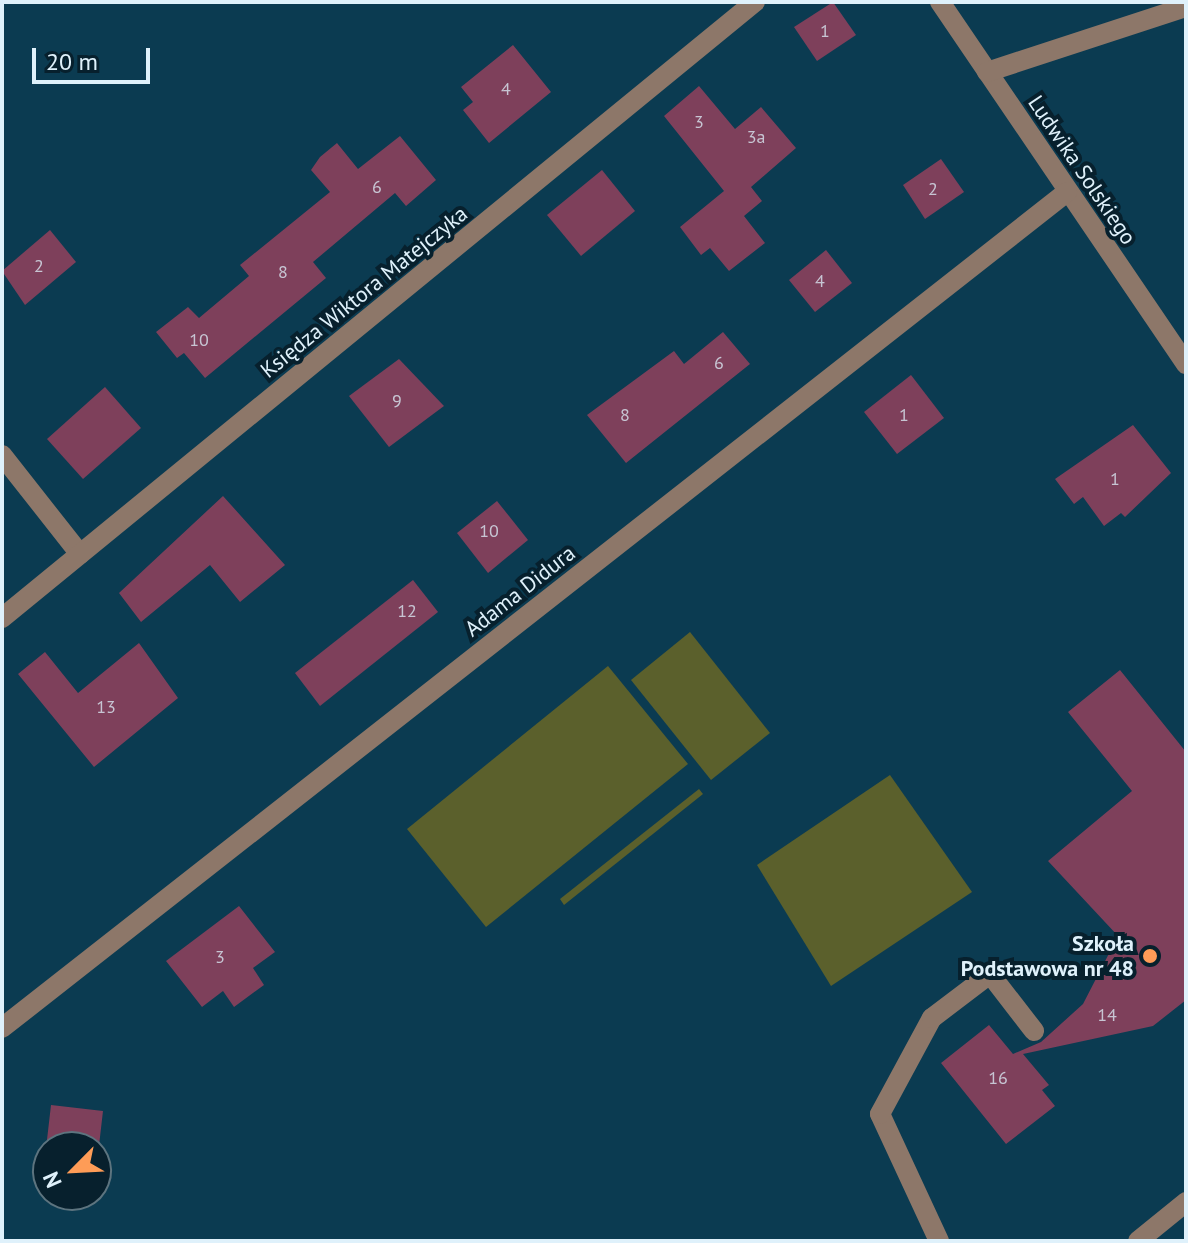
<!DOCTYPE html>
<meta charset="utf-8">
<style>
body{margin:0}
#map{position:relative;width:1188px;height:1243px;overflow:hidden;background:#0b3b51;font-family:"PT Sans",sans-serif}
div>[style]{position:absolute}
.green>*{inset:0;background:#5b602c}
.building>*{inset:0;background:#7e405b}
.minor>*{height:20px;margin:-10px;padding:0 10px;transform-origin:10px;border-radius:10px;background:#8d7769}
.dots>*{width:22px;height:22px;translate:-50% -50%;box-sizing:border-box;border:4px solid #07202d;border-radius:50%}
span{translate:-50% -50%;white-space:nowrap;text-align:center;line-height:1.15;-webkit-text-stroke:8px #07202d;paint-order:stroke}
.number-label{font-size:18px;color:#c7c5d3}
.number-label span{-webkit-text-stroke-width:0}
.street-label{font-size:22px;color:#dff1fb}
.poi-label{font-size:22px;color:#dff1fb;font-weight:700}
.right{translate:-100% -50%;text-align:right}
.frame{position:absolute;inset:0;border:4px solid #dff1fb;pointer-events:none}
.north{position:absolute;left:32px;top:1131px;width:80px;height:80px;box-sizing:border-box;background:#07202d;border:2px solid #5d747f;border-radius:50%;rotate:246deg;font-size:22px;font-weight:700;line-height:32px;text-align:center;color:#dff1fb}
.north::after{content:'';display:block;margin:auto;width:28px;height:36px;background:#fe9c57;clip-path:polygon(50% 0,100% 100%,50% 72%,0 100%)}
.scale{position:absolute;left:32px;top:48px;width:118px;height:36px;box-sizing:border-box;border:4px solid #dff1fb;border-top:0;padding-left:10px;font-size:24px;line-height:28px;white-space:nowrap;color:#dff1fb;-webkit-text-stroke:6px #07202d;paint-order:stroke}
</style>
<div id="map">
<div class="green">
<div style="clip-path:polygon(690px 632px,770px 733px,711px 780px,631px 680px)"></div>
<div style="clip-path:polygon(608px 666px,688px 764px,486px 927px,407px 829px)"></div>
<div style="clip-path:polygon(890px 775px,972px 892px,831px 986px,757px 865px)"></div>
<div style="clip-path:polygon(699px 789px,703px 794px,564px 905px,560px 899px)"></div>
</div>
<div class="building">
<div style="clip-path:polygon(833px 2px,856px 35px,817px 61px,794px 27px)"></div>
<div style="clip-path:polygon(513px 45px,551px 92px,489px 143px,463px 110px,473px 102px,461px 87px)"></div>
<div style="clip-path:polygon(699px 86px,735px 129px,761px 107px,796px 148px,751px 187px,762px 201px,744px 216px,765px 243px,729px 271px,710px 248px,701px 255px,680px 227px,724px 191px,664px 116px)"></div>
<div style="clip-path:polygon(400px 136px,436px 180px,406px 206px,395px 193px,313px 262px,326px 278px,205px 378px,184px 353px,177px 358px,156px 332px,188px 307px,199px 318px,249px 276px,240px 265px,330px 192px,311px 170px,320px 157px,337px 143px,358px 169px)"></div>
<div style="clip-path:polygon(941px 159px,964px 192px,925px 219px,903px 185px)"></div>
<div style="clip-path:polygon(602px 170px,635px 211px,581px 256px,547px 215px)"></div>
<div style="clip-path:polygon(50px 230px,76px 262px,25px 305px,2px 271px)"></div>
<div style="clip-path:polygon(826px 250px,852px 283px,815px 312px,789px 280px)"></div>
<div style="clip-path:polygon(723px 332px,750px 364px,626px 463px,587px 415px,674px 351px,684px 364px)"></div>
<div style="clip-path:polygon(399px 359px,444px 406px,389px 447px,349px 396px)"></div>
<div style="clip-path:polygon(911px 375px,944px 418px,897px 454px,864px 412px)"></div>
<div style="clip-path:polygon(105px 387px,141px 428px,83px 479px,47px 439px)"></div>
<div style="clip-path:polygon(1133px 425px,1171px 473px,1125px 517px,1121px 513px,1104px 526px,1083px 497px,1074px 504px,1055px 479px)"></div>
<div style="clip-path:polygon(223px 496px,285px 565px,240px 602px,210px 565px,141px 622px,119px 593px)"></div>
<div style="clip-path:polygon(497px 501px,528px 540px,488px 573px,457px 533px)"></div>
<div style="clip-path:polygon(413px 580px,438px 612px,320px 706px,295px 673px)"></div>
<div style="clip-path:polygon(139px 643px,178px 698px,94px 767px,18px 674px,45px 652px,78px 693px)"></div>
<div style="clip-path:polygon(1120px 670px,1186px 752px,1186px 1000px,1153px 1026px,1023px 1054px,1049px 1085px,1042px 1090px,1055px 1106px,1006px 1144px,941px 1063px,989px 1025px,1013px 1054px,1041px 1042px,1083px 1004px,1118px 936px,1048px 861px,1132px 791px,1068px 712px)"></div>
<div style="clip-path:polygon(239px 906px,275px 952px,253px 968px,264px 985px,234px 1007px,223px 991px,202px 1007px,166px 961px)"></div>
<div style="clip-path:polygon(51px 1105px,103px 1111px,97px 1163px,96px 1147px,48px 1147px,45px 1157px)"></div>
</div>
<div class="minor">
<div style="left:940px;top:2px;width:438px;rotate:55.8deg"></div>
<div style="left:987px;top:72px;width:209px;rotate:-18.1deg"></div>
<div style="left:2px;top:455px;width:126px;rotate:51.8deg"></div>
<div style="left:2px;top:618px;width:973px;rotate:-39.29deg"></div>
<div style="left:2px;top:1028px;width:1354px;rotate:-38.13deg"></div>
<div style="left:939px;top:1241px;width:140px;rotate:-114.9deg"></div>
<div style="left:880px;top:1114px;width:109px;rotate:-61.6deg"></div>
<div style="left:932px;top:1018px;width:73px;rotate:-37.2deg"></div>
<div style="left:990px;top:974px;width:72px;rotate:52.3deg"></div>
<div style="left:1138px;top:1241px;width:62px;rotate:-39.1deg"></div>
</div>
<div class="dots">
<div style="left:1150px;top:956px;background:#fe9c57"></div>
</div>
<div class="number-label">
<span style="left:825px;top:31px">1</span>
<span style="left:506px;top:89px">4</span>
<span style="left:699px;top:122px">3</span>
<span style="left:756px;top:137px">3a</span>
<span style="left:377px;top:187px">6</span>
<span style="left:933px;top:189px">2</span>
<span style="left:39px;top:266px">2</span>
<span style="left:283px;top:272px">8</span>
<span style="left:820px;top:281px">4</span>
<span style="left:199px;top:340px">10</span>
<span style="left:719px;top:363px">6</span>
<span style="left:397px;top:401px">9</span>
<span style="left:625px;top:415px">8</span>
<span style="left:904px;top:415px">1</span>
<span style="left:1115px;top:479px">1</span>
<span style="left:489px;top:531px">10</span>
<span style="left:407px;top:611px">12</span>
<span style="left:106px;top:707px">13</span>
<span style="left:220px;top:957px">3</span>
<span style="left:1107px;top:1015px">14</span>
<span style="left:998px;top:1078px">16</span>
</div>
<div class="street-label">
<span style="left:1082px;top:170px;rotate:56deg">Ludwika Solskiego</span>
<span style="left:364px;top:292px;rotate:-39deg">Księdza Wiktora Matejczyka</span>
<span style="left:520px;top:591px;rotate:-38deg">Adama Didura</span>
</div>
<div class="poi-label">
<span class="right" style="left:1134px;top:956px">Szkoła<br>Podstawowa nr 48</span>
</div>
<div class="frame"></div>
<div class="north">N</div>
<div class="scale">20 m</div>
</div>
